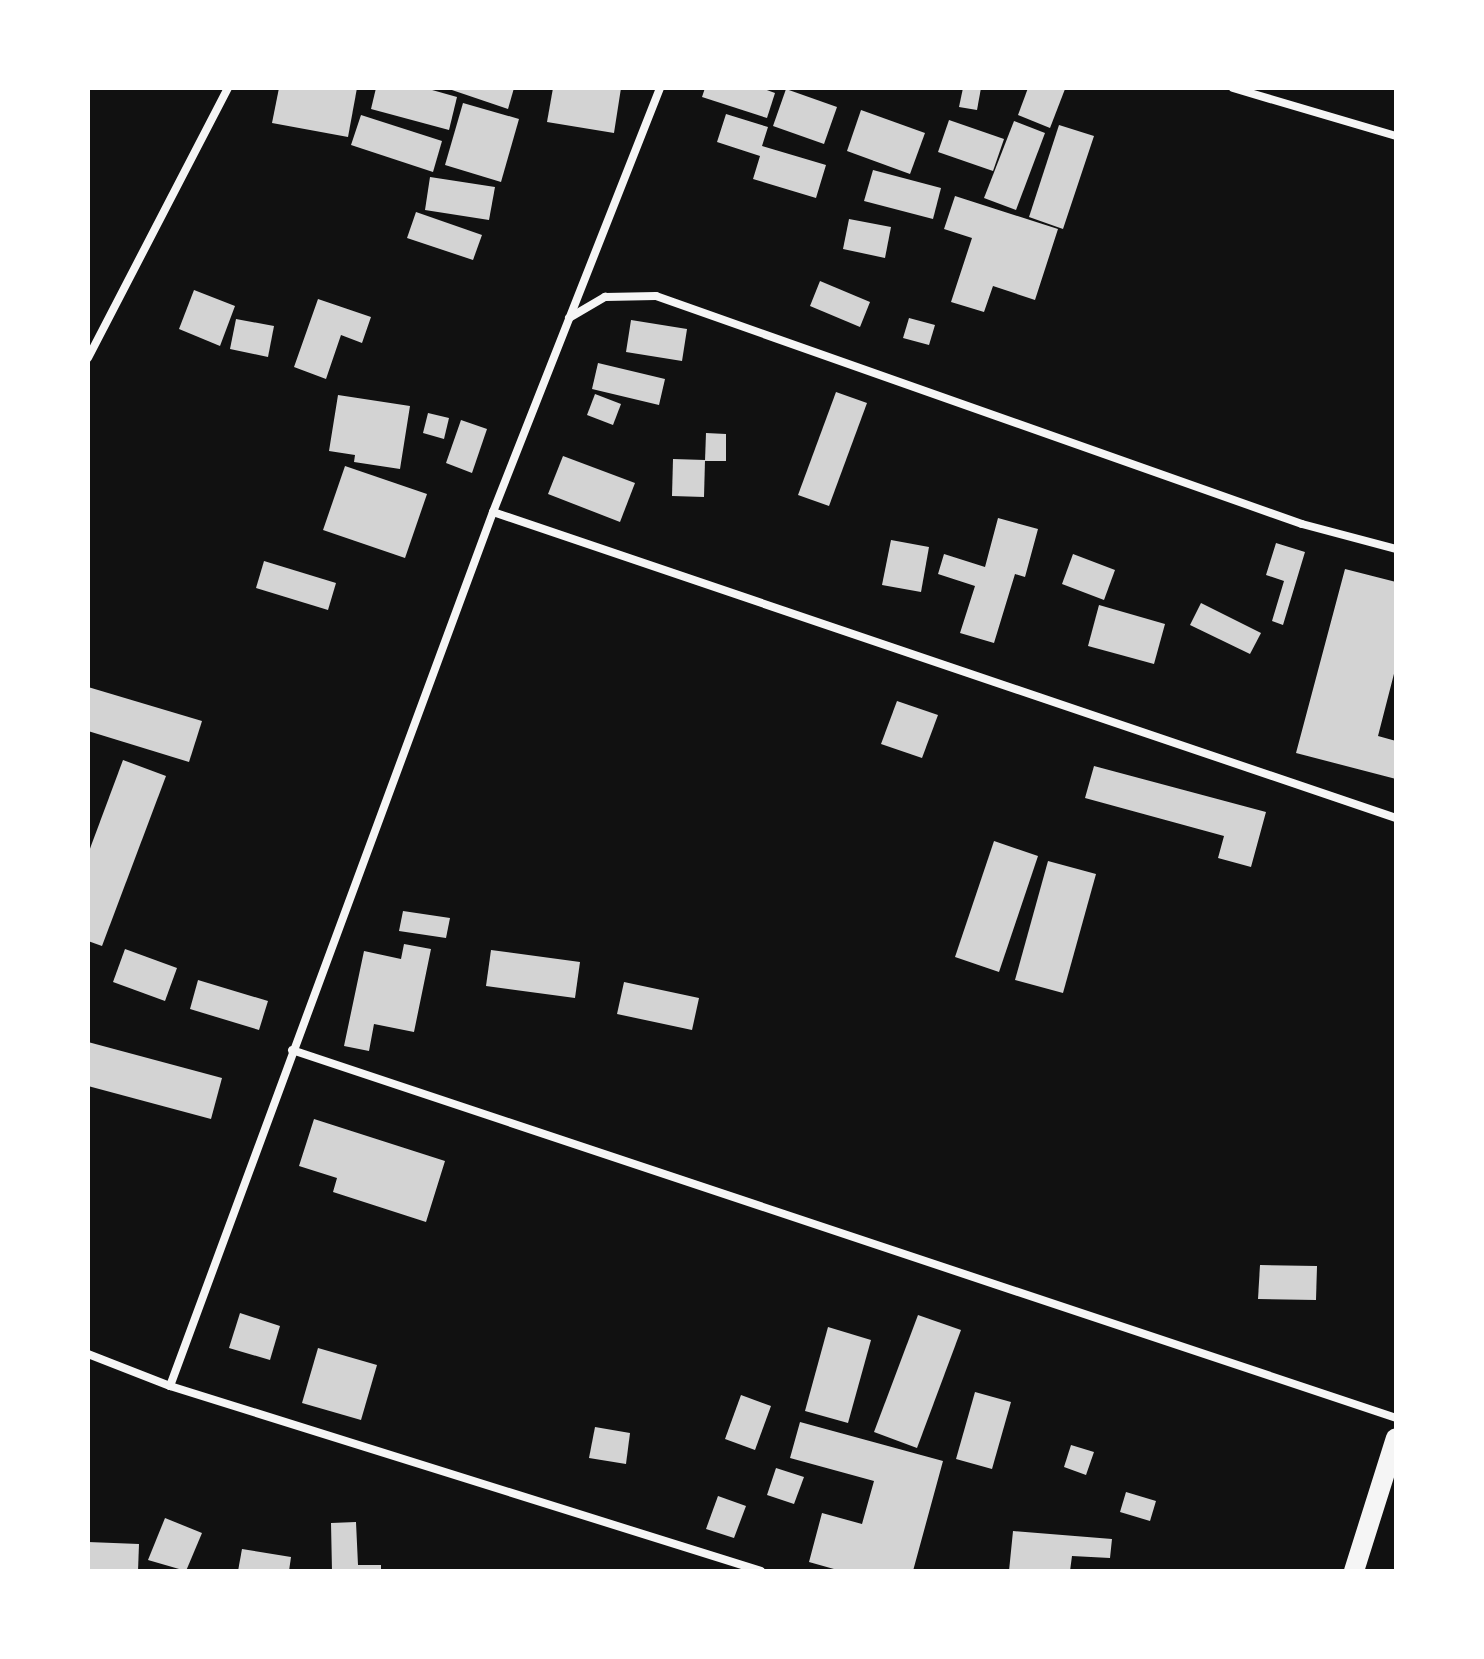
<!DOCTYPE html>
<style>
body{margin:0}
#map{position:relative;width:1484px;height:1659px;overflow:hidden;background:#111;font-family:Montserrat,sans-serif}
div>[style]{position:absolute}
.building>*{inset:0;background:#d3d3d3}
.minor>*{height:8px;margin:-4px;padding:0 4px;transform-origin:4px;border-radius:4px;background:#f5f5f5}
.primary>*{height:20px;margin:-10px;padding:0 10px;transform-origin:10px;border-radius:10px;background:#f5f5f5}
span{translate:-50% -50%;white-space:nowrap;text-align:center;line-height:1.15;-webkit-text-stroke:6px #fff;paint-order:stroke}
.frame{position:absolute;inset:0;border:90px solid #fff;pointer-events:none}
</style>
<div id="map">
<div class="building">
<div style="clip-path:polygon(279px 88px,357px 88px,348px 137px,272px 123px)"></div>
<div style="clip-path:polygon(376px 88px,425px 88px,457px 97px,449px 130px,371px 109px)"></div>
<div style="clip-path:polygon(446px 88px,514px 88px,508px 109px)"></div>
<div style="clip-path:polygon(553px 88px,621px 88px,614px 133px,547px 122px)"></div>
<div style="clip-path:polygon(705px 88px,761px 88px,775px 93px,767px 118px,702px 97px)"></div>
<div style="clip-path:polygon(963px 88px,981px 88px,977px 110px,959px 107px)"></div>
<div style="clip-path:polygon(1028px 88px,1065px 89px,1050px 128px,1018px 115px)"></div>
<div style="clip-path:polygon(786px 89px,837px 107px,824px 144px,773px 126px)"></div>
<div style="clip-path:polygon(463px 103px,519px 119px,501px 182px,445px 165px)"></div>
<div style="clip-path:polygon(861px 110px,925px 133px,910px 174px,847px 151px)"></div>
<div style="clip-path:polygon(726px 114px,768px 127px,762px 146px,826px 165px,816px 198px,753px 179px,760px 156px,717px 142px)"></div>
<div style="clip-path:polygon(361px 115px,442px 141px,433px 172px,351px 145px)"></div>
<div style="clip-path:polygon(949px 120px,1004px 139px,993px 171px,938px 152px)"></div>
<div style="clip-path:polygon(1014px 121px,1045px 133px,1016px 210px,984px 198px)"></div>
<div style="clip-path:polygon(1059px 125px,1094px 136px,1063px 229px,1029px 217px)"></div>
<div style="clip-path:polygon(873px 170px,941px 188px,933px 219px,864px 201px)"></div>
<div style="clip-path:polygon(430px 177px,495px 187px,489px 220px,425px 210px)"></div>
<div style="clip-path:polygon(955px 196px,1058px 229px,1035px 300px,993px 286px,984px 312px,951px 302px,972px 238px,944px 229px)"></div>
<div style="clip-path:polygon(416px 212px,482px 235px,473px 260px,407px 238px)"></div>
<div style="clip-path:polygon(849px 219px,891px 227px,885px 258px,843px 249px)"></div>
<div style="clip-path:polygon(820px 281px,870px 302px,860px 327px,810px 306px)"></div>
<div style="clip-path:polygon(194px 290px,235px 306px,220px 346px,179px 329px)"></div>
<div style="clip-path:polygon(318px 299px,371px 317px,362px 343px,341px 335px,326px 379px,294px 367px)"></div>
<div style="clip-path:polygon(909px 318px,935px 325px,929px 345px,903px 338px)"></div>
<div style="clip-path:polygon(236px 319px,274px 326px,268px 357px,230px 349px)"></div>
<div style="clip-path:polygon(631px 320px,687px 329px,682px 361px,626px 352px)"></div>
<div style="clip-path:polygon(598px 363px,665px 379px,659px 405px,592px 389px)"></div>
<div style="clip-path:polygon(836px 392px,867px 403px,829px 506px,798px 495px)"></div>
<div style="clip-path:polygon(595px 394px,621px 404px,613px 425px,587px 415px)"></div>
<div style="clip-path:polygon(338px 395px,410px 406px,400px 469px,354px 462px,355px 455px,329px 451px)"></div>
<div style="clip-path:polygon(428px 413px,449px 418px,444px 439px,423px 433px)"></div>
<div style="clip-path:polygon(461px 420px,487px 429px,472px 473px,446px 463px)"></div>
<div style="clip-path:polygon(706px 433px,726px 434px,726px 461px,705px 461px)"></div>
<div style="clip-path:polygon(563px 456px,635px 483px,620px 522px,548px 494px)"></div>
<div style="clip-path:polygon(673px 459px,705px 460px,704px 497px,672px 496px)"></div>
<div style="clip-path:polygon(345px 466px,427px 494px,405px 558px,323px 530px)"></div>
<div style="clip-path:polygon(998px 518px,1038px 529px,1025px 577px,1015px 574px,994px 643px,960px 633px,975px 586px,938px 574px,944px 554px,985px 567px)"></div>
<div style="clip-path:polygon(891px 540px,929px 547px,921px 592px,882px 585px)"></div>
<div style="clip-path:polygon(1276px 543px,1305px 552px,1283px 625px,1272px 621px,1284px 581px,1266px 575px)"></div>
<div style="clip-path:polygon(1073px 554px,1115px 570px,1104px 600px,1062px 584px)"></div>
<div style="clip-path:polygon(264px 561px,336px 583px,328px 610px,256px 588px)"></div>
<div style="clip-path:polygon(1345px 569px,1396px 582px,1396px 666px,1378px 736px,1396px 741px,1396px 779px,1296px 753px)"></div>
<div style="clip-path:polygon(1201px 603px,1261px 633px,1250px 654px,1190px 625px)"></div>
<div style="clip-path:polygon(1099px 605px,1165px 624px,1154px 664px,1088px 646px)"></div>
<div style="clip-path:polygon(88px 687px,202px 721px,189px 762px,88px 731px)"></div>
<div style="clip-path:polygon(897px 701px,938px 715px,922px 758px,881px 744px)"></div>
<div style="clip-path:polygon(123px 760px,166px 776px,102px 946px,88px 941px,88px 854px)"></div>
<div style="clip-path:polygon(1094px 766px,1266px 812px,1251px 867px,1218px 858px,1224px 836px,1085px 798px)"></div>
<div style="clip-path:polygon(994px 841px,1038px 856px,999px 972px,955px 957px)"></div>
<div style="clip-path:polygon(1048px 861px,1096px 874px,1063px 993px,1015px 980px)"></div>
<div style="clip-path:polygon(403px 911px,450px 918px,446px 938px,399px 931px)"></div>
<div style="clip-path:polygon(404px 944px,431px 949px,414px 1032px,374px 1024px,369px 1051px,344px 1046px,364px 951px,401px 959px)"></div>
<div style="clip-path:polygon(125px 949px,177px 968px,165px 1001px,113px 982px)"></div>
<div style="clip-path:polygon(491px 950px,580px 962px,575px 998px,486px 986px)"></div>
<div style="clip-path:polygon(198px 980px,268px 1001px,259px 1030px,190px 1009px)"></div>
<div style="clip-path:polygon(624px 982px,699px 998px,692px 1030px,617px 1014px)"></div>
<div style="clip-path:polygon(88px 1042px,222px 1078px,211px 1119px,88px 1086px)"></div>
<div style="clip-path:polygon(314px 1119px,445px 1161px,426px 1222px,333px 1192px,337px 1178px,299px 1166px)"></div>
<div style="clip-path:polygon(1260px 1265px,1317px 1266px,1316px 1300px,1258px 1299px)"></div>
<div style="clip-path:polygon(240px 1313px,280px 1326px,270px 1360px,229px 1348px)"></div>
<div style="clip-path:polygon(918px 1315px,961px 1330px,917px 1448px,874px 1432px)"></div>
<div style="clip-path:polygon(828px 1327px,871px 1340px,848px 1423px,805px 1411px)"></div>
<div style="clip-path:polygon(318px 1348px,377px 1365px,361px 1420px,302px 1403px)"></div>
<div style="clip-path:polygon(975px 1392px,1011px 1402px,992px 1469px,956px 1459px)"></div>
<div style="clip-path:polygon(741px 1395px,771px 1406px,755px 1450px,725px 1439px)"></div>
<div style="clip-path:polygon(800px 1422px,943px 1461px,913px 1571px,841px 1571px,809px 1562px,822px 1513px,862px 1524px,874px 1481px,790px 1458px)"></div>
<div style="clip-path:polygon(595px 1427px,630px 1433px,626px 1464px,589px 1458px)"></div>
<div style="clip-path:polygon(1071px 1445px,1094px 1452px,1086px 1475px,1064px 1467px)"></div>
<div style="clip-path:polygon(776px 1468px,804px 1477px,794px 1504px,767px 1495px)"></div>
<div style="clip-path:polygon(1126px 1492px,1156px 1501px,1150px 1521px,1120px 1512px)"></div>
<div style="clip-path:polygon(718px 1496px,746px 1506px,734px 1538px,706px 1529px)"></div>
<div style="clip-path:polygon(165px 1518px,202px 1533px,186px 1571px,148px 1560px)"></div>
<div style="clip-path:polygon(356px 1522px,358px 1565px,381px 1565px,381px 1571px,332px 1571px,331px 1523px)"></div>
<div style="clip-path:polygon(1013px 1531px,1112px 1539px,1110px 1558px,1072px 1556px,1070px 1571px,1009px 1571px)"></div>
<div style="clip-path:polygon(88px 1542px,139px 1544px,138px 1571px,88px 1571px)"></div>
<div style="clip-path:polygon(242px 1549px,291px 1557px,289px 1571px,238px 1571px)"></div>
</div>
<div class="minor">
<div style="left:1233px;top:88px;width:170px;rotate:16.4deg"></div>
<div style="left:569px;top:318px;width:42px;rotate:-30.3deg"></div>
<div style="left:605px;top:297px;width:51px;rotate:-1.1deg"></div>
<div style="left:656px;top:296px;width:685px;rotate:19.44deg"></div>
<div style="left:1302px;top:524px;width:97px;rotate:14.9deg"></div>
<div style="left:88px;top:358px;width:304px;rotate:-62.6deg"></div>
<div style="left:493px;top:512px;width:953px;rotate:18.72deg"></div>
<div style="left:292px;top:1050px;width:1164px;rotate:18.43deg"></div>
<div style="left:88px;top:1354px;width:88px;rotate:21.3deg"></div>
<div style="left:170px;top:1386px;width:619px;rotate:17.38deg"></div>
<div style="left:170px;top:1386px;width:932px;rotate:-69.72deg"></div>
<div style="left:493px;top:512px;width:456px;rotate:-68.5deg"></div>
</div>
<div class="primary">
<div style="left:1354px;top:1571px;width:139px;rotate:-72.5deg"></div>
</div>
<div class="frame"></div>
</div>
